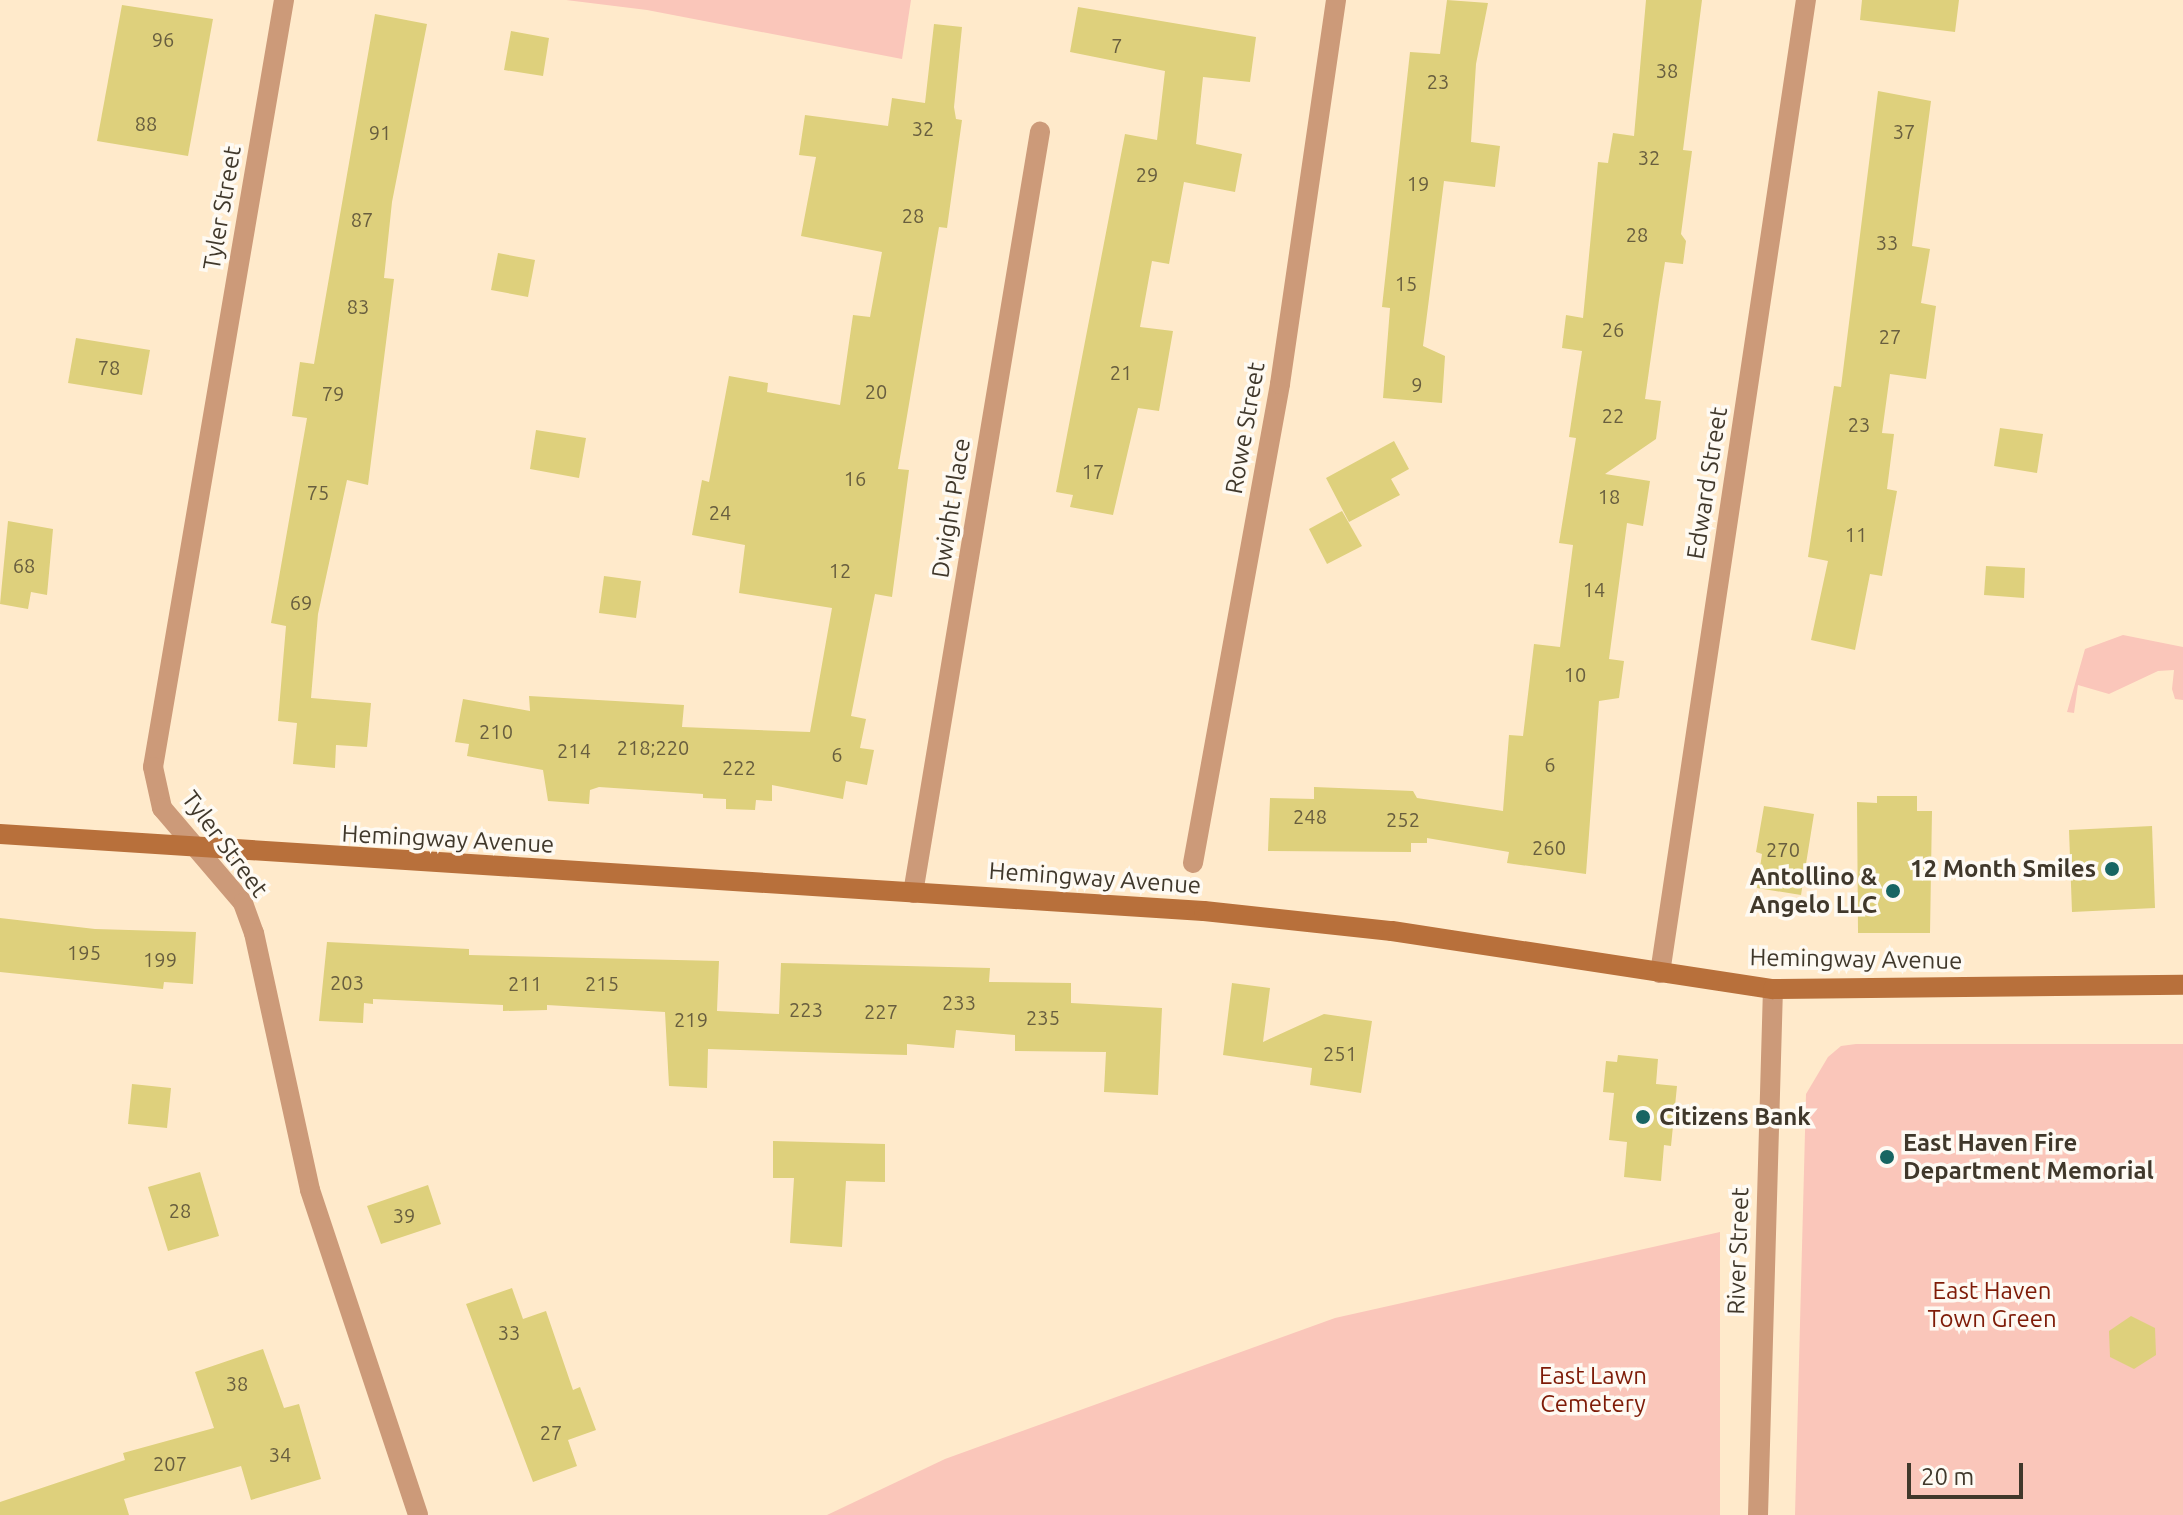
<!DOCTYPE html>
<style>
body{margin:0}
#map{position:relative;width:2183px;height:1515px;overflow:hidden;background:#ffeacb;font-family:Ubuntu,sans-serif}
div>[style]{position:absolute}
.green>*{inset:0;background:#fac6ba}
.building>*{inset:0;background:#ded07c}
.street>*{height:20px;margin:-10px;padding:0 10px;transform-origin:10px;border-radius:10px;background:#cc9a79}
.secondary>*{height:20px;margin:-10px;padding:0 10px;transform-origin:10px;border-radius:10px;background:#b8703b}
.dots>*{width:22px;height:22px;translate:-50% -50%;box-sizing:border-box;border:4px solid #fefaf3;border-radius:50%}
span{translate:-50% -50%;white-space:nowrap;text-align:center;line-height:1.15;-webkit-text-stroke:7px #fefaf3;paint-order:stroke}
.number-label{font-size:20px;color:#685e3f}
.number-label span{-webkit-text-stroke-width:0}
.street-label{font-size:24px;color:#40382b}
.poi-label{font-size:24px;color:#40382b;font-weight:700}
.right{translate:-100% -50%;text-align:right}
.left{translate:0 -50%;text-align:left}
.park-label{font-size:24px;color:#7e1b07}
.scale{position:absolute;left:1907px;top:1463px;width:116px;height:36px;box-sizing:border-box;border:4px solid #40382b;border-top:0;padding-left:10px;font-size:24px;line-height:28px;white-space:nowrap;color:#40382b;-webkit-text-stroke:6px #fefaf3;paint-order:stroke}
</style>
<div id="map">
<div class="green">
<div style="clip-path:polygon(566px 0,911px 0,902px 59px,647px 10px)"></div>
<div style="clip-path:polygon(2123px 635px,2183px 647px,2183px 700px,2175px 699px,2172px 689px,2174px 670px,2158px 671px,2109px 694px,2078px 685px,2074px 713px,2067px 712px,2085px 649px)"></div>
<div style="clip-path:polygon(1856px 1044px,2183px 1044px,2183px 1515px,1795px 1515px,1806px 1094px,1828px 1057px,1841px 1046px)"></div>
<div style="clip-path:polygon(1720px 1232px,1720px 1515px,827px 1515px,945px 1459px,1335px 1318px)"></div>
</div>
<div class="building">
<div style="clip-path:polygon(1447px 0,1488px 3px,1476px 64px,1471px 142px,1500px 146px,1495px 187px,1444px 181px,1423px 346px,1445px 356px,1442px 403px,1383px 398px,1390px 308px,1382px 307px,1410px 52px,1440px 54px)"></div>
<div style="clip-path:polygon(1646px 0,1702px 0,1683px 150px,1692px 151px,1681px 234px,1686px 241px,1683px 264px,1665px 262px,1659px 300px,1645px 399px,1661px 401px,1656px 439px,1605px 474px,1650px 481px,1643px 526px,1627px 523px,1609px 659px,1624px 661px,1619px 698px,1599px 701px,1586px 874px,1507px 863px,1509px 852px,1427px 838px,1427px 843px,1411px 843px,1411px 852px,1268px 851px,1270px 798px,1314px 799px,1314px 787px,1413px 791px,1417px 798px,1503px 811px,1509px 735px,1523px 736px,1534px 644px,1560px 647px,1573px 545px,1559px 543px,1576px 438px,1569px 437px,1582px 351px,1562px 348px,1566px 315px,1583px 318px,1598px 162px,1608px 163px,1613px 133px,1634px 136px)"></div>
<div style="clip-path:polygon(1862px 0,1959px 0,1955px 32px,1860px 20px)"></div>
<div style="clip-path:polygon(122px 5px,213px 19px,188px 156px,97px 141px)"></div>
<div style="clip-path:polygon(1078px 7px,1256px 37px,1250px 82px,1203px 77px,1196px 144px,1242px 154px,1235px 192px,1184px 182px,1169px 264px,1152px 261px,1140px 327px,1173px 331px,1159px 411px,1138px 408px,1113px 515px,1070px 507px,1073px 495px,1056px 492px,1125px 134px,1157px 140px,1165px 71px,1070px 52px)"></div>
<div style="clip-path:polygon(375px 14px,427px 24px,392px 202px,384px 278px,394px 279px,368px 485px,347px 480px,318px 614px,311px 698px,371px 703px,367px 747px,336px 745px,335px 768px,293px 764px,297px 723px,278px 721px,286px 626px,271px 623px,307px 418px,292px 416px,300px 362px,314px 364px)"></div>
<div style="clip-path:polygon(934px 24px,962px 27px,954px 107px,956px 119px,962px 120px,947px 228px,939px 227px,898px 469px,909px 470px,892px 597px,875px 594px,851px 716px,866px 719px,860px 748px,874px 750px,867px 785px,846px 781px,843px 799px,772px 785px,772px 801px,756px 800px,755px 810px,726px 809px,726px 799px,703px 798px,703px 794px,599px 787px,590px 790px,589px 804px,548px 801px,543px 770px,467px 756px,469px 744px,455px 742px,463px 699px,530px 711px,529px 696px,684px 705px,682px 727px,810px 732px,832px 608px,739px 593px,745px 545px,692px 535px,702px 480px,709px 482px,729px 376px,768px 383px,767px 392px,840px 405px,853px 315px,870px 317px,882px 252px,801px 236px,816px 157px,799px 155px,805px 115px,888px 126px,892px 98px,925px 103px)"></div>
<div style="clip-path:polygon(511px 31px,549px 38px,543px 76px,504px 70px)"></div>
<div style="clip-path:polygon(1878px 91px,1931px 101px,1912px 246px,1930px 249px,1921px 303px,1936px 306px,1926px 379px,1890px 374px,1882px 433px,1894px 434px,1887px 489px,1897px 491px,1882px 576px,1870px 574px,1855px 650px,1811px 640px,1828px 561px,1808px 557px,1834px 386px,1841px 387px)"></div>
<div style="clip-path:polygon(498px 253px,535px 260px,528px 297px,491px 290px)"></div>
<div style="clip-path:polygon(76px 338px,150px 350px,142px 395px,68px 383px)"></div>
<div style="clip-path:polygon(2000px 428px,2043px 434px,2037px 473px,1994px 466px)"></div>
<div style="clip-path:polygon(536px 430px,586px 438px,579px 478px,530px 469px)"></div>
<div style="clip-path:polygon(1394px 441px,1409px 469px,1391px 479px,1400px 495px,1349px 522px,1326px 478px)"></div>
<div style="clip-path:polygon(1342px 511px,1362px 546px,1327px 564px,1309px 529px)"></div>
<div style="clip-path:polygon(8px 521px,53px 529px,47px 595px,31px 592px,28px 609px,0 604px)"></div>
<div style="clip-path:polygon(1986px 566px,2025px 568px,2024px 598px,1984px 595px)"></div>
<div style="clip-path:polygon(604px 576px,641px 581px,636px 618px,599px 613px)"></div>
<div style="clip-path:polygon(1877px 796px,1917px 796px,1917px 811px,1932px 811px,1930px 933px,1858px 933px,1857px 802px,1877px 803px)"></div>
<div style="clip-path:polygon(1764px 806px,1814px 814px,1801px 895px,1757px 888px,1762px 854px,1756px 852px)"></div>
<div style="clip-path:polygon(2152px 826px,2155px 908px,2072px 912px,2069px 830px)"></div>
<div style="clip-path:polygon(0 918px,95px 929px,196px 932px,193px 984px,164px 982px,163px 989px,0 972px)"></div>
<div style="clip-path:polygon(327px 942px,469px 949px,469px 955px,719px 961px,717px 1011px,779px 1014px,781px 963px,990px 968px,989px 982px,1071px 983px,1071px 1003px,1162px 1008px,1158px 1095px,1104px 1092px,1106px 1052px,1015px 1051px,1015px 1035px,956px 1030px,954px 1048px,907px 1044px,907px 1055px,708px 1049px,707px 1088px,669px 1086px,665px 1012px,547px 1005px,547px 1010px,503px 1011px,503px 1005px,373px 999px,373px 1004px,364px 1003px,363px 1023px,319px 1021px)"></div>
<div style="clip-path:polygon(1232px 983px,1270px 988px,1263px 1042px,1324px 1014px,1372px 1021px,1361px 1093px,1310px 1085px,1312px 1068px,1223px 1055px)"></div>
<div style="clip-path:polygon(1618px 1055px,1658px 1059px,1656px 1084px,1677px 1086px,1671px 1146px,1664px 1145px,1661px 1181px,1624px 1177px,1627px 1142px,1609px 1140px,1614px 1093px,1603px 1092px,1606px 1061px,1617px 1062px)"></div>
<div style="clip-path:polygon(132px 1084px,171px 1088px,167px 1128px,128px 1124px)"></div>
<div style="clip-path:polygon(773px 1141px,885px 1144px,885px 1182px,846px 1181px,842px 1247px,790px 1243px,794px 1178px,773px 1178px)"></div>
<div style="clip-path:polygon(200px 1172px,219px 1236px,168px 1251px,148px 1187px)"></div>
<div style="clip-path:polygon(428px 1185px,441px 1224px,381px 1244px,367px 1206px)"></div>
<div style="clip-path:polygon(512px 1288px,523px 1319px,546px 1311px,573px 1390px,580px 1387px,596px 1430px,568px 1440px,577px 1466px,533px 1482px,466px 1304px)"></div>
<div style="clip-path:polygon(2131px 1316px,2155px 1328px,2156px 1355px,2134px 1369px,2110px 1357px,2109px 1331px)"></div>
<div style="clip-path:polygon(263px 1349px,284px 1408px,299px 1404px,321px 1479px,251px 1500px,241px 1466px,124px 1499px,129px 1515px,0 1515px,0 1502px,125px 1460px,123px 1453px,214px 1428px,195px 1372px)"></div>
</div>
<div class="street">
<div style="left:284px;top:0;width:778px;rotate:99.69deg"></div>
<div style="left:153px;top:767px;width:42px;rotate:77.6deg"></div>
<div style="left:162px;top:808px;width:125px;rotate:49.5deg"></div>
<div style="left:243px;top:903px;width:32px;rotate:70deg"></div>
<div style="left:254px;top:933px;width:263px;rotate:77.7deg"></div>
<div style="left:310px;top:1190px;width:342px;rotate:71.6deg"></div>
<div style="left:1193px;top:863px;width:487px;rotate:-79.7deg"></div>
<div style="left:1280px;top:384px;width:388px;rotate:-81.7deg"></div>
<div style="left:913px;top:893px;width:772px;rotate:-80.53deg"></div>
<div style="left:1660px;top:973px;width:984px;rotate:-81.47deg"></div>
<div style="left:1758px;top:1515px;width:526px;rotate:-88.37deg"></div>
</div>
<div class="secondary">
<div style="left:0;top:834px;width:1206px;rotate:3.66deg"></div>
<div style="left:1204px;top:911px;width:189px;rotate:6.1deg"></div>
<div style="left:1392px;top:931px;width:385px;rotate:8.7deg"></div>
<div style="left:1773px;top:989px;width:410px;rotate:-0.6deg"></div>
</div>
<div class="dots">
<div style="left:2112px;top:869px;background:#186562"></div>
<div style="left:1893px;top:891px;background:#186562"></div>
<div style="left:1643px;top:1117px;background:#186562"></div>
<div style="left:1887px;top:1157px;background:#186562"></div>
</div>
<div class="number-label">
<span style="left:163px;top:39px">96</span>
<span style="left:1117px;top:45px">7</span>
<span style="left:1667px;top:70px">38</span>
<span style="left:1438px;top:81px">23</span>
<span style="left:146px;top:123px">88</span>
<span style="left:923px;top:128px">32</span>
<span style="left:1904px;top:131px">37</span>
<span style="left:380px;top:132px">91</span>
<span style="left:1649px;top:157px">32</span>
<span style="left:1147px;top:174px">29</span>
<span style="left:1418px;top:183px">19</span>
<span style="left:913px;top:215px">28</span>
<span style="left:362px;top:219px">87</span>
<span style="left:1637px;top:234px">28</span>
<span style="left:1887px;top:242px">33</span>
<span style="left:1406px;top:283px">15</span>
<span style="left:358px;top:306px">83</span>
<span style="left:1613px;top:329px">26</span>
<span style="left:1890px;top:336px">27</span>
<span style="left:109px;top:367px">78</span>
<span style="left:1121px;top:372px">21</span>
<span style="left:1417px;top:384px">9</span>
<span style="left:876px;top:391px">20</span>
<span style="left:333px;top:393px">79</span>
<span style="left:1613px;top:415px">22</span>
<span style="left:1859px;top:424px">23</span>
<span style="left:1093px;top:471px">17</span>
<span style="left:855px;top:478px">16</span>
<span style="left:318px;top:492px">75</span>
<span style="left:1609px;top:496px">18</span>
<span style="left:720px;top:512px">24</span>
<span style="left:1856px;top:534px">11</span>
<span style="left:24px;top:565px">68</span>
<span style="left:840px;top:570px">12</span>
<span style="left:1594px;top:589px">14</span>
<span style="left:301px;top:602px">69</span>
<span style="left:1575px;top:674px">10</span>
<span style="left:496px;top:731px">210</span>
<span style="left:653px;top:747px">218;220</span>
<span style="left:574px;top:750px">214</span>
<span style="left:837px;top:754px">6</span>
<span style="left:1550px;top:764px">6</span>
<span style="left:739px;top:767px">222</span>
<span style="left:1310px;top:816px">248</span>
<span style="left:1403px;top:819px">252</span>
<span style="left:1549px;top:847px">260</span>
<span style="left:1783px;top:849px">270</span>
<span style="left:84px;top:952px">195</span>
<span style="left:160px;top:959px">199</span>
<span style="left:347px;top:982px">203</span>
<span style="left:525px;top:983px">211</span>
<span style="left:602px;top:983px">215</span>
<span style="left:959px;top:1002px">233</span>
<span style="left:806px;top:1009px">223</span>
<span style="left:881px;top:1011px">227</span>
<span style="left:1043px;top:1017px">235</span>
<span style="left:691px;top:1019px">219</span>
<span style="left:1340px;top:1053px">251</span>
<span style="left:180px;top:1210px">28</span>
<span style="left:404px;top:1215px">39</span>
<span style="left:509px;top:1332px">33</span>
<span style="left:237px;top:1383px">38</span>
<span style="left:551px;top:1432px">27</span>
<span style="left:280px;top:1454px">34</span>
<span style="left:170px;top:1463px">207</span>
</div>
<div class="street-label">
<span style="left:222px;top:208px;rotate:-80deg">Tyler Street</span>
<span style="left:1245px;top:428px;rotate:-80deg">Rowe Street</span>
<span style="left:1707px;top:483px;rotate:-81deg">Edward Street</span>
<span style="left:951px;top:508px;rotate:-81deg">Dwight Place</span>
<span style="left:448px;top:839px;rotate:3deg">Hemingway Avenue</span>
<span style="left:225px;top:844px;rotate:53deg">Tyler Street</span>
<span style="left:1095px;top:878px;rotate:4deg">Hemingway Avenue</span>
<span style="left:1856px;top:959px;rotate:1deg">Hemingway Avenue</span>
<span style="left:1738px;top:1251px;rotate:-88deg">River Street</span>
</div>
<div class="poi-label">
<span class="right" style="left:2096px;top:869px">12 Month Smiles</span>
<span class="right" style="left:1877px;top:891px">Antollino &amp;<br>Angelo LLC</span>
<span class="left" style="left:1659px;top:1117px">Citizens Bank</span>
<span class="left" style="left:1903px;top:1157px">East Haven Fire<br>Department Memorial</span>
</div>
<div class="park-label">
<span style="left:1992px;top:1305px">East Haven<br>Town Green</span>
<span style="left:1593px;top:1390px">East Lawn<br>Cemetery</span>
</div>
<div class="scale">20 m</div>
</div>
